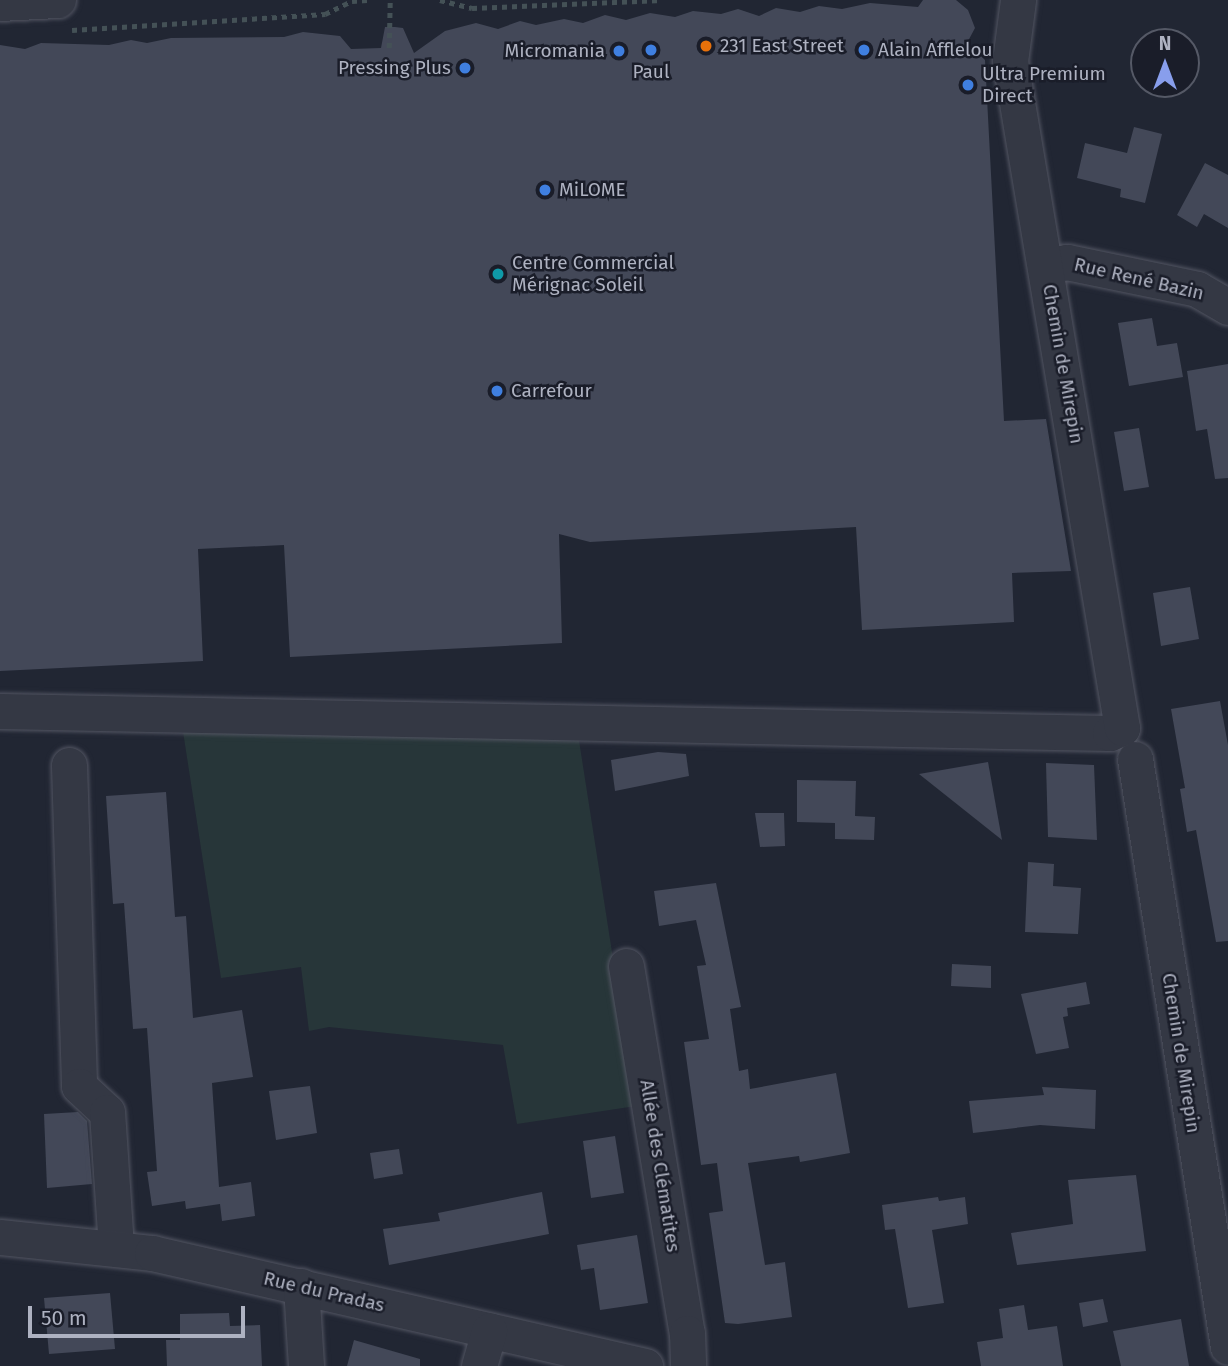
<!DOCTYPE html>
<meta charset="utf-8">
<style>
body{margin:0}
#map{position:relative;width:1228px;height:1366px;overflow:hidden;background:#212633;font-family:"Fira Sans",sans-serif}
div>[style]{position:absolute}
.green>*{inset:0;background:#273639}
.building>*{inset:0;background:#434858}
.path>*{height:4.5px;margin-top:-2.25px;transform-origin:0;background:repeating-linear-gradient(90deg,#445156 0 5px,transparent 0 10px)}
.roads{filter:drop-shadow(0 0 2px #525562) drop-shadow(0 0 2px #525562)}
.minor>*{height:35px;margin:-17.5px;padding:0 17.5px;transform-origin:17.5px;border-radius:17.5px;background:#343844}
.dots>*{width:19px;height:19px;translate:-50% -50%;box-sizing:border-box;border:4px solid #1a1d29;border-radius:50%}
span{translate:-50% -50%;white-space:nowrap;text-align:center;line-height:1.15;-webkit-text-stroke:5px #1a1d29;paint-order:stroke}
.poi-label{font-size:19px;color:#aeb2c1}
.left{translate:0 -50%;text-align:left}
.right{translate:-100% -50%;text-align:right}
.street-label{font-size:19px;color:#aeb2c1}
.north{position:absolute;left:1130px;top:28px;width:70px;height:70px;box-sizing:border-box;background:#1a1d29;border:2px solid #555966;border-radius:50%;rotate:0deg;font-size:19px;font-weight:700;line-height:28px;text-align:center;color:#aeb2c1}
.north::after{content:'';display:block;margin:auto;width:24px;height:32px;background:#889eec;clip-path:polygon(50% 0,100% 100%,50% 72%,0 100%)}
.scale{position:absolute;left:28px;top:1306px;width:217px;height:32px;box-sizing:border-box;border:4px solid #aeb2c1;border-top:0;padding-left:9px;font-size:21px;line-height:24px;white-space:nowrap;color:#aeb2c1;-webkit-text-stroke:5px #1a1d29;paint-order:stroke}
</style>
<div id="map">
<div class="green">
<div style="clip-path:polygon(182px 725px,578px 734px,636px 1106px,517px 1124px,503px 1045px,329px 1027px,309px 1031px,301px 967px,221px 978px)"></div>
</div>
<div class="building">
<div style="clip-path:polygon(923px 0,956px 0,968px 10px,975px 28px,967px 43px,985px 60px,1004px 421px,1046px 419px,1071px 571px,1012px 573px,1014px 622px,862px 630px,856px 527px,590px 542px,559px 534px,562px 643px,290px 657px,284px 545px,198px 549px,203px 661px,0 671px,0 45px,25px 49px,41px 43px,109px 45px,131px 40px,147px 43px,171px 38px,284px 37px,303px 32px,340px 36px,351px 49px,381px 48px,385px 27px,395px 27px,403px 28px,414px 53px,445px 31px,476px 23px,498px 29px,520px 21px,536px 25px,564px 19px,583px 23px,605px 15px,626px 20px,650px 13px,675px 17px,693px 11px,721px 14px,738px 9px,759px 16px,776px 8px,800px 12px,819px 6px,842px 9px,870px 3px,918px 7px)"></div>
<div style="clip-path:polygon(1134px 127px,1162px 134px,1145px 203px,1120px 197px,1121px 189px,1077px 178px,1085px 143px,1127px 153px)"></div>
<div style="clip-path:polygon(1205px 163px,1228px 175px,1228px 228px,1204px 214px,1197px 227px,1177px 215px)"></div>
<div style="clip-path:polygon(1152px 318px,1157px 346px,1177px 343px,1183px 377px,1129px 386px,1118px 323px)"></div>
<div style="clip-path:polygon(1228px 364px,1228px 478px,1215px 479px,1207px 429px,1196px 431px,1187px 371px)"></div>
<div style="clip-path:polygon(1139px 428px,1149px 487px,1124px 491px,1114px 432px)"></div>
<div style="clip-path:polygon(1190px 587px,1199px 639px,1161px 646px,1153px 593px)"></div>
<div style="clip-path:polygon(1220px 701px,1228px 745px,1228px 941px,1216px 942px,1196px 830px,1187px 832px,1180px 789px,1185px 788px,1171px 709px)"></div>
<div style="clip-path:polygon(658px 752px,686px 754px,689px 776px,615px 791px,611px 760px)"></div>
<div style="clip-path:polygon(988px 762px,1002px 840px,919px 774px)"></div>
<div style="clip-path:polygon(1046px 763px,1094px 765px,1097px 840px,1048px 837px)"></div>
<div style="clip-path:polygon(797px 780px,856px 781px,855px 816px,875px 817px,874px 840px,835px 839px,835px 823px,797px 822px)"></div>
<div style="clip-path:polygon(166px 792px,175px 917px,186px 916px,193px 1018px,242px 1010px,253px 1077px,212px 1083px,219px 1187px,251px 1182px,255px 1216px,222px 1221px,220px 1204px,186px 1209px,185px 1201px,152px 1206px,147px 1172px,157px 1171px,147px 1028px,133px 1029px,124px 903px,113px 904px,106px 796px)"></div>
<div style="clip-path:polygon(755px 813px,784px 813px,785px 846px,760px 847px)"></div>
<div style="clip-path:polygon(1028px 862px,1054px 864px,1053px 886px,1081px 888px,1078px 934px,1025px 932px)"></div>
<div style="clip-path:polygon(716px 883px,741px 1007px,730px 1009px,739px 1071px,748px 1069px,750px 1089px,836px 1073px,850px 1153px,800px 1162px,799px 1156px,748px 1163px,765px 1265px,785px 1262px,792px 1317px,738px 1324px,725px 1323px,709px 1213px,723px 1211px,717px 1163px,701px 1165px,684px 1042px,709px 1039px,697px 966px,706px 965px,696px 920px,659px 926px,654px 891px)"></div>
<div style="clip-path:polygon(952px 964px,991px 966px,991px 988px,951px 986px)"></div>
<div style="clip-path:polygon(1086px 982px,1090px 1004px,1067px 1008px,1068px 1016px,1063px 1017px,1069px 1048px,1036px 1054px,1021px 994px)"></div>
<div style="clip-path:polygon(310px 1086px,317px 1133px,276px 1140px,269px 1091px)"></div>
<div style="clip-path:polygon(1042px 1087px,1096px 1090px,1095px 1129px,1040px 1125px,973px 1133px,969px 1101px,1044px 1095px)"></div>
<div style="clip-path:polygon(78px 1112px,87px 1121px,92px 1184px,47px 1188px,44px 1114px)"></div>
<div style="clip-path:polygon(615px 1136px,624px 1193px,591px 1198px,583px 1141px)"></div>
<div style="clip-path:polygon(399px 1149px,403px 1174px,374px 1179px,370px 1153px)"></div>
<div style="clip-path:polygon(1136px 1175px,1146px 1251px,1017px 1265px,1011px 1233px,1073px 1224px,1068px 1180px)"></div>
<div style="clip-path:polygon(542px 1192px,549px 1234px,389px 1265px,383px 1229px,440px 1221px,438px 1213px)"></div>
<div style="clip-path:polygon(938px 1197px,939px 1201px,965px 1197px,968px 1224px,932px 1230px,944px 1303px,908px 1308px,895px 1229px,885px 1230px,882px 1205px)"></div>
<div style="clip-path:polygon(637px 1235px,648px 1303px,600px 1310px,594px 1268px,581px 1270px,577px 1245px)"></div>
<div style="clip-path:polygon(110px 1293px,115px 1349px,49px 1354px,44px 1298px)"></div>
<div style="clip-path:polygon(1103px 1299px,1108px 1322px,1083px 1327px,1079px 1303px)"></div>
<div style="clip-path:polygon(1024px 1305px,1028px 1330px,1057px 1326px,1063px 1366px,981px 1366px,977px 1342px,1003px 1338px,999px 1309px)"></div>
<div style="clip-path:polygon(229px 1313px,230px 1326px,260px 1325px,262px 1366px,167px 1366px,166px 1340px,180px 1340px,180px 1314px)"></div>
<div style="clip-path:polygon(1181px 1319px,1189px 1366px,1121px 1366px,1113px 1331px)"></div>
<div style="clip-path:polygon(354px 1340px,420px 1359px,420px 1366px,347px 1366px)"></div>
</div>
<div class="path">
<div style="left:440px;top:0;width:33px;rotate:14deg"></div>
<div style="left:472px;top:8px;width:190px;rotate:-2.4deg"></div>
<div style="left:72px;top:30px;width:254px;rotate:-3.6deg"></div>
<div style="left:325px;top:14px;width:30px;rotate:-26deg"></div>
<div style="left:352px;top:1px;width:15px;rotate:-4deg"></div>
<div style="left:389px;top:48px;width:48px;rotate:-88.8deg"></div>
</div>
<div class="roads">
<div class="minor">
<div style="left:0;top:3px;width:58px;rotate:-3deg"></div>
<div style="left:1046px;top:266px;width:21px;rotate:-11deg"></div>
<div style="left:1067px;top:262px;width:133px;rotate:11.7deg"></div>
<div style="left:1197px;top:289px;width:36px;rotate:30deg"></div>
<div style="left:0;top:711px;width:1110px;rotate:1.14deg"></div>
<div style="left:1110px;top:733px;width:13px;rotate:-23deg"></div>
<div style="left:1122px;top:728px;width:676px;rotate:-99.53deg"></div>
<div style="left:1010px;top:61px;width:62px;rotate:-82.5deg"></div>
<div style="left:1135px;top:759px;width:595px;rotate:81.01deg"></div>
<div style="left:69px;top:765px;width:321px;rotate:88.2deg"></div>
<div style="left:79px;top:1086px;width:38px;rotate:43deg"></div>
<div style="left:107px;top:1112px;width:137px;rotate:86.2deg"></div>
<div style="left:626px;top:966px;width:372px;rotate:80.6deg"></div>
<div style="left:687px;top:1333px;width:33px;rotate:88deg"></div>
<div style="left:0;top:1237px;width:153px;rotate:6deg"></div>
<div style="left:152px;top:1253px;width:506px;rotate:12.91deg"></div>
<div style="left:301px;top:1286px;width:80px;rotate:86.4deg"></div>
<div style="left:479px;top:1366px;width:37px;rotate:-74deg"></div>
</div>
</div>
<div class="dots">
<div style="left:706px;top:46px;background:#e8710a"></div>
<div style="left:651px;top:50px;background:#3f7fe0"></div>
<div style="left:864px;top:50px;background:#3f7fe0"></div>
<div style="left:619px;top:51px;background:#3f7fe0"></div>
<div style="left:465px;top:68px;background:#3f7fe0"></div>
<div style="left:968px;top:85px;background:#3f7fe0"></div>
<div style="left:545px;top:190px;background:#3f7fe0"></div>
<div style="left:498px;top:274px;background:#0f9aa8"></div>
<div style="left:497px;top:391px;background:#3f7fe0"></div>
</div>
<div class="poi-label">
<span class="left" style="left:720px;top:46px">231 East Street</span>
<span class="left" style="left:878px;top:50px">Alain Afflelou</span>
<span class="right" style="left:605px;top:51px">Micromania</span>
<span class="right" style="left:451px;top:68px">Pressing Plus</span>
<span style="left:651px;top:72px">Paul</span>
<span class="left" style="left:982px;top:85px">Ultra Premium<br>Direct</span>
<span class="left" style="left:559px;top:190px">MiLOME</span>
<span class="left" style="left:512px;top:274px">Centre Commercial<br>Mérignac Soleil</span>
<span class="left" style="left:511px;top:391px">Carrefour</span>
</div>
<div class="street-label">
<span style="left:1139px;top:279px;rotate:13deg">Rue René Bazin</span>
<span style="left:1063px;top:364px;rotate:80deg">Chemin de Mirepin</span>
<span style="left:1181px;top:1053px;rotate:81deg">Chemin de Mirepin</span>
<span style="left:660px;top:1166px;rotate:81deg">Allée des Clématites</span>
<span style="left:324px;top:1292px;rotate:13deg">Rue du Pradas</span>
</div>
<div class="north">N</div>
<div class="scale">50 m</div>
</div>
